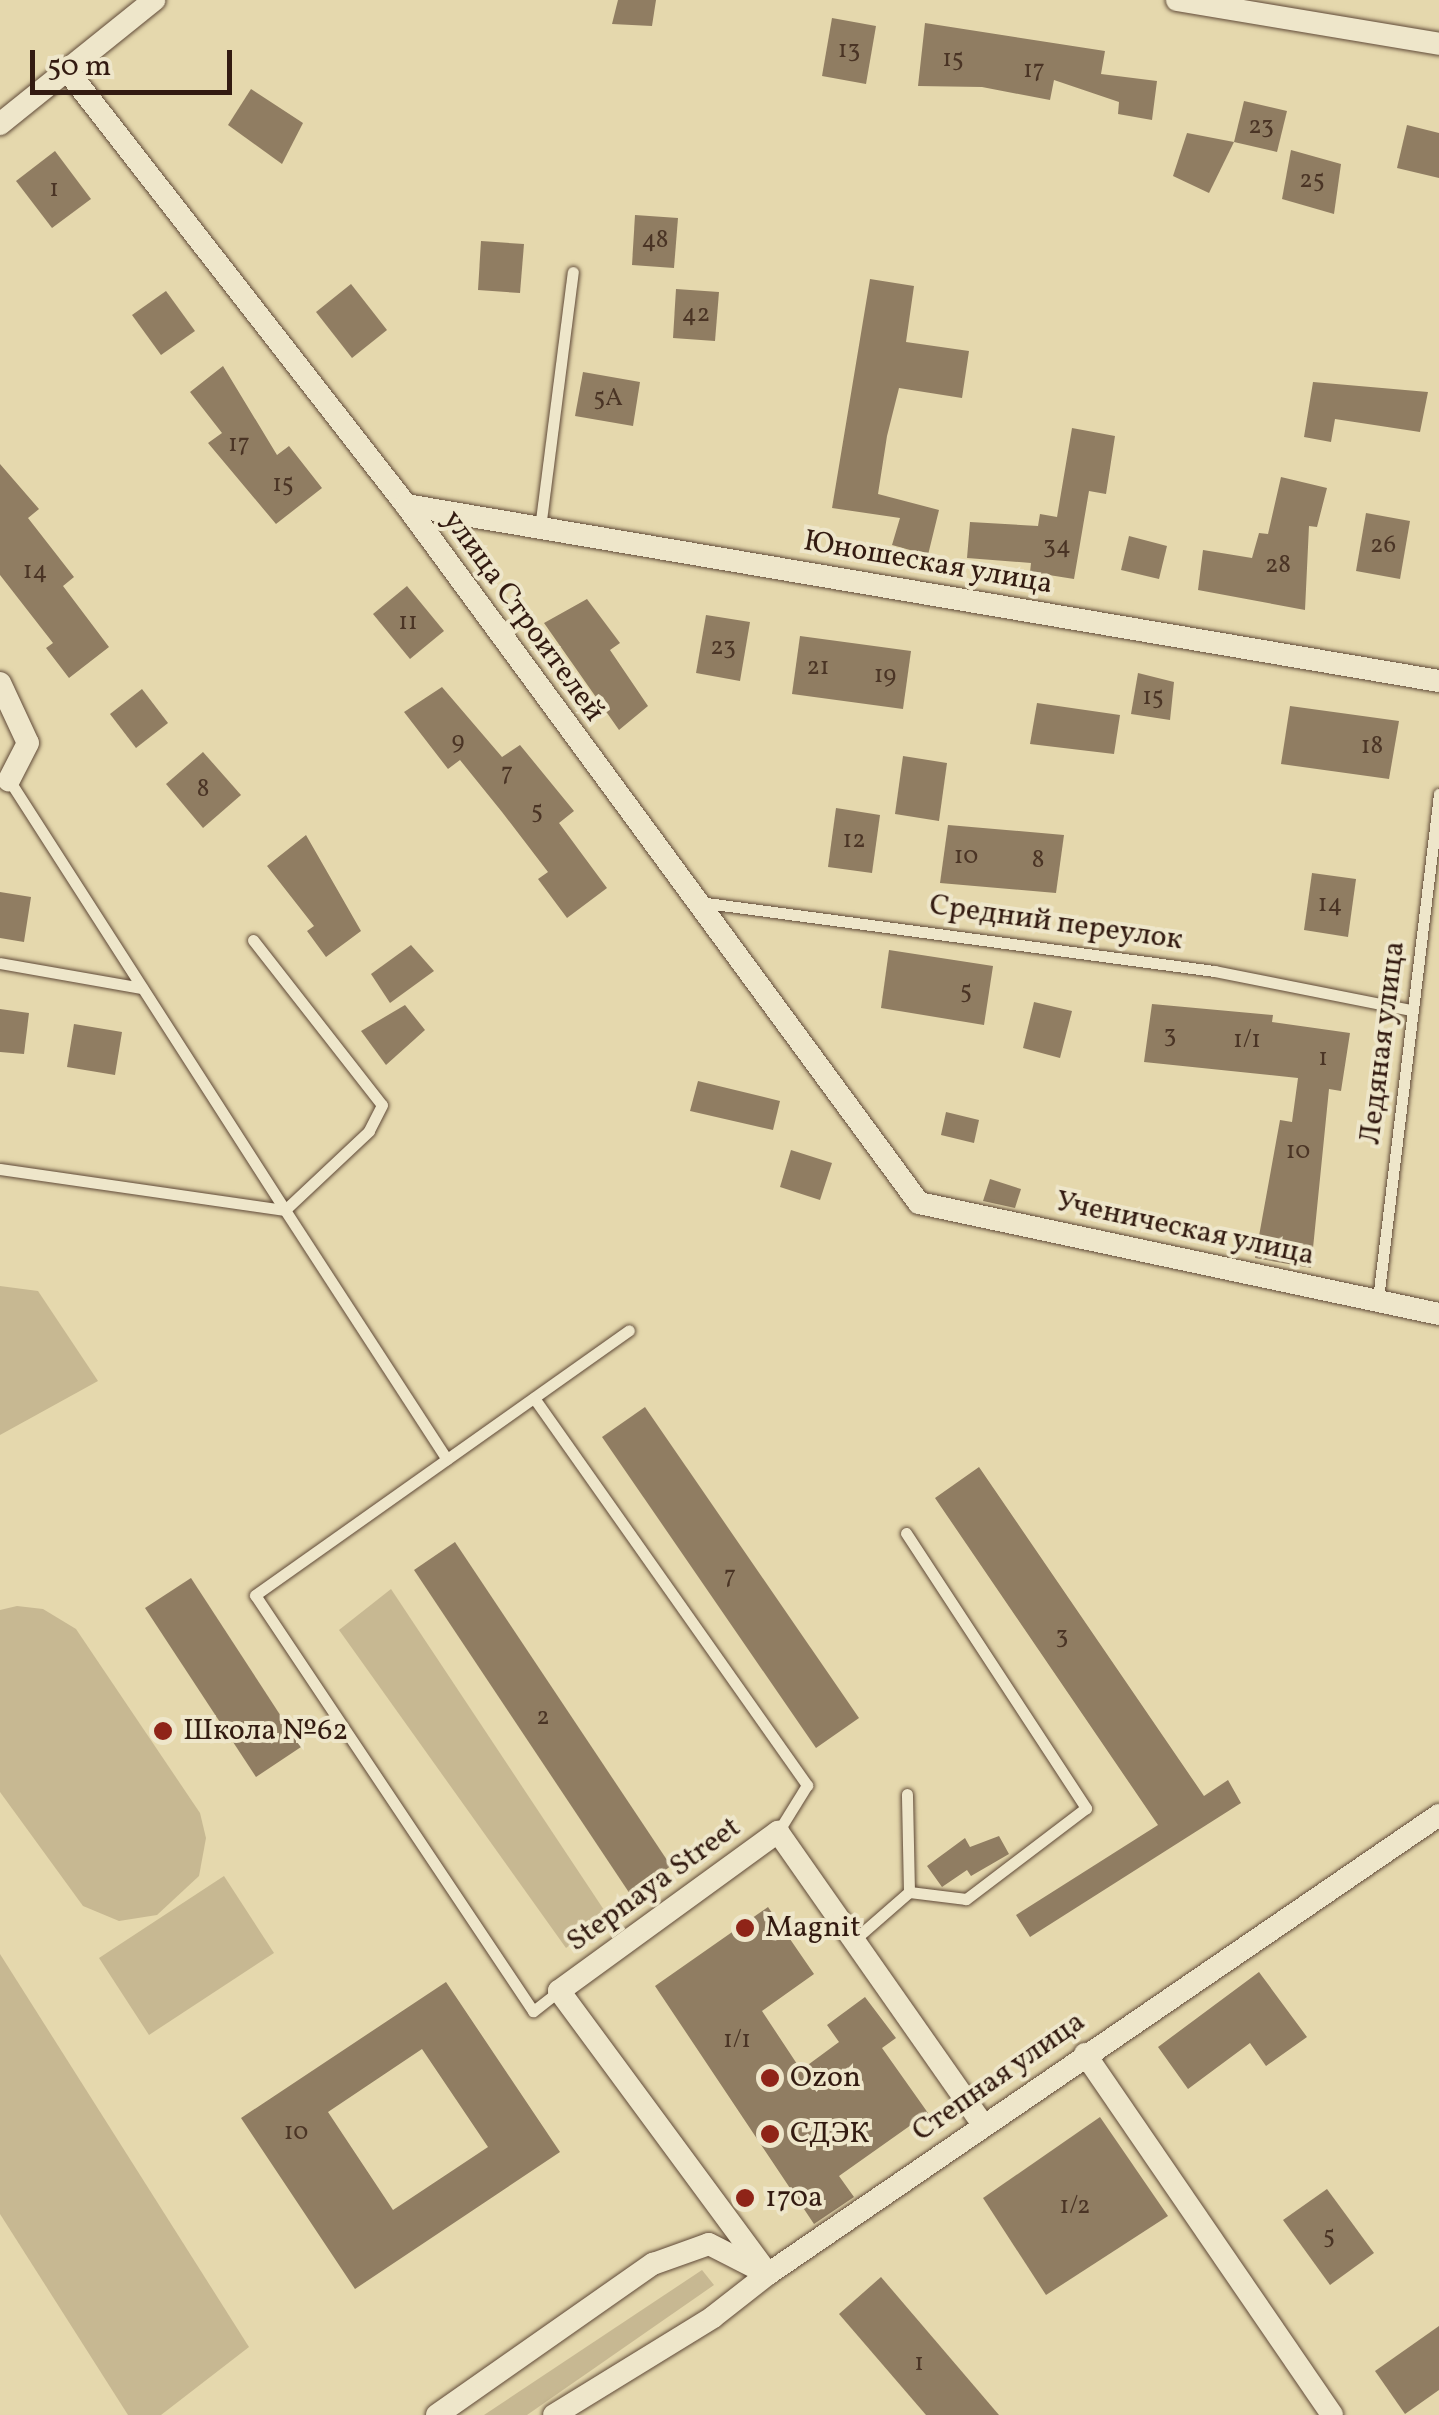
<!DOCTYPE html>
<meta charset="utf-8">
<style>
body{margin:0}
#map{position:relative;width:1439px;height:2415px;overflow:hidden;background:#e5d8ad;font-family:Vollkorn,serif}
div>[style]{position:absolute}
.green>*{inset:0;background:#c7b892}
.building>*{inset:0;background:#907d62}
.roads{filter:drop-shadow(0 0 2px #604a38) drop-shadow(0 0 2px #604a38)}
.service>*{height:11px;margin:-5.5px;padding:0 5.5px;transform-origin:5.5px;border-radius:5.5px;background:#eee6ca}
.minor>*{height:22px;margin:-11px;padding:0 11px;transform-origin:11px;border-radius:11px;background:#eee6ca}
.dots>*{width:28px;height:28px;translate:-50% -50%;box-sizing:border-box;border:5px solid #eee6ca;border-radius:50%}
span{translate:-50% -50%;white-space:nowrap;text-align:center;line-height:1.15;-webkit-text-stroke:8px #eee6ca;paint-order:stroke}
.number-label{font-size:25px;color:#4a3425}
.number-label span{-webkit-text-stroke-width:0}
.street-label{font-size:30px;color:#331b11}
.poi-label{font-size:30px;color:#331b11}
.left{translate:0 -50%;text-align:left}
.scale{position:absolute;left:30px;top:50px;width:202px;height:45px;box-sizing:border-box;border:5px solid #331b11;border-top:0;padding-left:12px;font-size:30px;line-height:35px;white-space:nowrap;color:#331b11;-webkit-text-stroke:8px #eee6ca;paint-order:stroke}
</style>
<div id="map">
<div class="green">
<div style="clip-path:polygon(0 1286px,38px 1291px,98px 1381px,0 1435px)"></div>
<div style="clip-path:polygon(391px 1589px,608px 1916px,566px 1948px,339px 1630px)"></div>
<div style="clip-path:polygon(17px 1606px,43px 1609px,76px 1629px,200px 1813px,206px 1838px,199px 1876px,157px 1915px,119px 1921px,83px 1906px,0 1792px,0 1610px)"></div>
<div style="clip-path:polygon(224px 1876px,274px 1953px,149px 2035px,99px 1958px)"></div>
<div style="clip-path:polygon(0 1954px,249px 2347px,161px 2415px,128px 2415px,0 2214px)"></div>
<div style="clip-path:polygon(702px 2270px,714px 2285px,527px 2415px,484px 2415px)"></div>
</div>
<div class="building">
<div style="clip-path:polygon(618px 0,656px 0,652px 26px,612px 24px)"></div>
<div style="clip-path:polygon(832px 18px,876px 26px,866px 84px,822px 76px)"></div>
<div style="clip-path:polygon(925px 23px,1105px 51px,1101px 74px,1157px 81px,1152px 120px,1118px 114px,1119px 102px,1054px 80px,1050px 100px,982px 87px,918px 86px)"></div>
<div style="clip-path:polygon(251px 89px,303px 123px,282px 164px,228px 125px)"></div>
<div style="clip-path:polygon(1244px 101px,1287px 111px,1277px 152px,1234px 142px)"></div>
<div style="clip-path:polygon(1407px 125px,1439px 133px,1439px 178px,1397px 168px)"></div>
<div style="clip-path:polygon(1187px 133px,1234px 142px,1209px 193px,1173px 176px)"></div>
<div style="clip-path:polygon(1291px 150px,1341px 164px,1334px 214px,1282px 199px)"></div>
<div style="clip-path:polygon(55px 151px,91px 199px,52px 228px,16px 181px)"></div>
<div style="clip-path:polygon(635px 215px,678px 218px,674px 268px,632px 265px)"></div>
<div style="clip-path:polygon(481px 241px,524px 244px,520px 293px,478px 290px)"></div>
<div style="clip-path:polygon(870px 279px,914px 286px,906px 342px,969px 351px,962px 398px,899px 388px,887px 436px,878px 494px,939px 510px,928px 555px,892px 545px,900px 518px,832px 508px)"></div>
<div style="clip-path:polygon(351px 284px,387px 330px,352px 358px,316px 312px)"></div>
<div style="clip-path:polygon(676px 289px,719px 292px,715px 341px,673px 338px)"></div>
<div style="clip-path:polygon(166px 291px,195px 331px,161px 355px,132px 315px)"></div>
<div style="clip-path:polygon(223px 366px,277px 455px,289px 446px,322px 488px,276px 524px,208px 443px,222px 433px,190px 392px)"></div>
<div style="clip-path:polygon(583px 372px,640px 382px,633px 426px,575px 416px)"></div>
<div style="clip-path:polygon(1313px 382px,1428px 392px,1420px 432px,1335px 419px,1331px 442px,1304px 437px)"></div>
<div style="clip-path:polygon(1072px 428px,1115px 436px,1106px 494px,1089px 491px,1074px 579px,1030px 572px,1031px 563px,967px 558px,970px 522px,1038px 526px,1040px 514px,1057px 517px)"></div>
<div style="clip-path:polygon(0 464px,39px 509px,28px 518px,74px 577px,63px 586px,109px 647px,69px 678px,46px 648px,53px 643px,0 575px)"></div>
<div style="clip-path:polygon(1281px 477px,1327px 488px,1317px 527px,1309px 526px,1305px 610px,1198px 590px,1203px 550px,1252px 558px,1259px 533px,1268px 534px)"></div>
<div style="clip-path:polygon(1366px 513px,1410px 521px,1400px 579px,1356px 571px)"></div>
<div style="clip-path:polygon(1129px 536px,1167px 546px,1159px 579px,1121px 570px)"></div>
<div style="clip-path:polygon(407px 586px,444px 631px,410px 659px,373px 614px)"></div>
<div style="clip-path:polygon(587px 599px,620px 643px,610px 650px,648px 706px,619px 730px,544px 623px)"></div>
<div style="clip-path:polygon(706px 615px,750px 622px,740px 681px,696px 673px)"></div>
<div style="clip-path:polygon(800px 636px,911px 651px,903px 709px,792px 694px)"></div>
<div style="clip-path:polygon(1138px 673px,1174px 682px,1170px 720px,1131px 714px)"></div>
<div style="clip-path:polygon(442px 687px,502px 757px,520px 745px,574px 811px,559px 823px,607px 888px,567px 918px,538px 879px,548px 872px,502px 812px,460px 760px,448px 769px,404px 712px)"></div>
<div style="clip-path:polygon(142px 689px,168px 723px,136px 748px,110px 714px)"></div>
<div style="clip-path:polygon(1037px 703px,1120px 715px,1114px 754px,1030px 744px)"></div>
<div style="clip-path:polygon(1290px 706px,1399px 721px,1389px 779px,1281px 764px)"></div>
<div style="clip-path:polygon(203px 752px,241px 795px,203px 828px,166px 784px)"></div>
<div style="clip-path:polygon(903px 756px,947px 763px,939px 821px,895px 814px)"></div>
<div style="clip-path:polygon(836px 808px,880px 815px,872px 873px,828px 867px)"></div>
<div style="clip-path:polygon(948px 825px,1064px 835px,1056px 893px,940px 883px)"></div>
<div style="clip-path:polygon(306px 835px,361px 931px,326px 957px,307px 931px,314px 926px,267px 866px)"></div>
<div style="clip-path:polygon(1312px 873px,1356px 879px,1348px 937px,1304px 930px)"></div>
<div style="clip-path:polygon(0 892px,31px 897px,24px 942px,0 938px)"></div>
<div style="clip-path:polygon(411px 945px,434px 971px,390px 1003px,371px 974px)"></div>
<div style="clip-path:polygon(889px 950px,993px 966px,984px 1025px,881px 1008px)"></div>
<div style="clip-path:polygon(1034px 1002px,1072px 1011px,1060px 1058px,1023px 1048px)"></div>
<div style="clip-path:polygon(1152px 1004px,1273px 1015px,1272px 1022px,1350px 1033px,1341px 1091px,1329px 1089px,1311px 1268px,1255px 1258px,1280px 1120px,1292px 1122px,1298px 1078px,1144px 1062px)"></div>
<div style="clip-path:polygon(405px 1005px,425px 1030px,386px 1065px,361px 1031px)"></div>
<div style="clip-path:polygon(0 1009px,29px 1013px,24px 1054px,0 1052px)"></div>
<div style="clip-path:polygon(74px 1024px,122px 1032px,115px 1075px,67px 1067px)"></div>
<div style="clip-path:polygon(698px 1081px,780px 1101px,773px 1130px,690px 1111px)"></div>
<div style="clip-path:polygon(946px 1112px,979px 1120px,974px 1143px,941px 1135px)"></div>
<div style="clip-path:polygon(791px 1150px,832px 1163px,820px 1200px,780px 1187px)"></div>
<div style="clip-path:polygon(990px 1179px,1021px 1189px,1015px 1208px,983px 1201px)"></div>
<div style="clip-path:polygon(645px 1407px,859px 1718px,816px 1748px,602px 1437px)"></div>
<div style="clip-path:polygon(979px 1467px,1204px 1796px,1228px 1780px,1241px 1803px,1030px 1937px,1016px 1915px,1158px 1825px,935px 1498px)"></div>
<div style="clip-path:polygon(455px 1542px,671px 1866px,630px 1894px,414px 1570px)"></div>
<div style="clip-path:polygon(191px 1578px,301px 1747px,256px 1777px,145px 1608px)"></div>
<div style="clip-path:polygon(999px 1836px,1009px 1854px,971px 1876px,967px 1870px,942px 1887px,927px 1866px,965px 1838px,970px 1847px)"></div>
<div style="clip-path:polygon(768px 1907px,814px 1974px,762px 2011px,801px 2070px,839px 2042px,827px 2025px,865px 1997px,896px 2038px,882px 2048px,928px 2113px,839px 2176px,854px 2197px,814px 2224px,655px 1986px)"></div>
<div style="clip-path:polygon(1259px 1972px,1307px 2037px,1266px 2066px,1250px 2043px,1188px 2089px,1158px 2047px)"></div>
<div style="clip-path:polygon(evenodd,446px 1982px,560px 2152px,355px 2289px,241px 2118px,446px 1982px,422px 2049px,488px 2147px,393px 2210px,328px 2112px,422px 2049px)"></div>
<div style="clip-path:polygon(1100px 2117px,1168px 2216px,1046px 2295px,983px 2198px)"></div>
<div style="clip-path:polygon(1327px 2189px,1374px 2253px,1330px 2285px,1283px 2220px)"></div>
<div style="clip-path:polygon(881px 2277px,999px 2415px,926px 2415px,839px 2314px)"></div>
<div style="clip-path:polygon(1439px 2326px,1439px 2390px,1405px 2414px,1375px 2371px)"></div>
</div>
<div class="roads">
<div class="service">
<div style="left:540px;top:528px;width:258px;rotate:-82.7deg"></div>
<div style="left:699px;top:902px;width:520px;rotate:7.63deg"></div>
<div style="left:1214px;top:971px;width:201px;rotate:11.2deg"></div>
<div style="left:253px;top:940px;width:209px;rotate:52deg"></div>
<div style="left:382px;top:1105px;width:29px;rotate:117deg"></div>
<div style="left:369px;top:1131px;width:115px;rotate:136.8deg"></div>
<div style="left:285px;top:1210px;width:297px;rotate:57deg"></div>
<div style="left:0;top:963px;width:144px;rotate:10deg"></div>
<div style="left:0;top:1169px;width:288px;rotate:8.2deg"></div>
<div style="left:285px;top:1210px;width:511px;rotate:-122.69deg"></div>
<div style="left:1378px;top:1299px;width:509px;rotate:-83.11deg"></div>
<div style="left:534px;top:1398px;width:474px;rotate:54.8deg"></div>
<div style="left:807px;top:1785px;width:55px;rotate:121.7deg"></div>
<div style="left:906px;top:1533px;width:329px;rotate:56.8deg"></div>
<div style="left:1086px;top:1808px;width:151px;rotate:142.8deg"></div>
<div style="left:966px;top:1899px;width:57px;rotate:-173deg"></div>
<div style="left:854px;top:1940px;width:73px;rotate:-41.1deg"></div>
<div style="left:909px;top:1892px;width:98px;rotate:-91.2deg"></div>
<div style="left:559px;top:1991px;width:33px;rotate:142deg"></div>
<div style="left:533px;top:2011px;width:500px;rotate:-123.75deg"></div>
<div style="left:255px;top:1595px;width:458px;rotate:-35.3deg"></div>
</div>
<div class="minor">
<div style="left:1177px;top:0;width:266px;rotate:9.5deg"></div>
<div style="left:67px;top:70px;width:551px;rotate:52.07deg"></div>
<div style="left:406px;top:505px;width:866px;rotate:53.69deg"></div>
<div style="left:919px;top:1203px;width:532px;rotate:12.05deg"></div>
<div style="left:0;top:124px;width:198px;rotate:-38.8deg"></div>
<div style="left:406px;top:505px;width:1048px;rotate:9.67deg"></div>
<div style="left:0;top:683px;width:66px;rotate:65deg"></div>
<div style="left:28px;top:743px;width:42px;rotate:117.2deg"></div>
<div style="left:1085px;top:2054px;width:437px;rotate:55.6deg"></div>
<div style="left:437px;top:2415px;width:264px;rotate:-35deg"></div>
<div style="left:653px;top:2264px;width:59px;rotate:-19.7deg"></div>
<div style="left:709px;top:2244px;width:66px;rotate:27deg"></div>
<div style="left:768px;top:2274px;width:813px;rotate:-34.37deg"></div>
<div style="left:554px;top:2415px;width:187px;rotate:-31.6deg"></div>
<div style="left:713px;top:2317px;width:70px;rotate:-38deg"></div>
<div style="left:768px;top:2274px;width:352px;rotate:-126.4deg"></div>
<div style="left:559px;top:1991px;width:271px;rotate:-36deg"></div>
<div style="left:778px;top:1832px;width:358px;rotate:55deg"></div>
</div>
</div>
<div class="dots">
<div style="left:163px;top:1731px;background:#8f2418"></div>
<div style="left:745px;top:1928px;background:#8f2418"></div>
<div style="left:770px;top:2078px;background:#8f2418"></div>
<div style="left:770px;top:2134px;background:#8f2418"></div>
<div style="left:745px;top:2198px;background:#8f2418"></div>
</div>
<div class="number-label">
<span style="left:849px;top:51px">13</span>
<span style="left:953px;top:60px">15</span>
<span style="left:1034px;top:71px">17</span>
<span style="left:1261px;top:127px">23</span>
<span style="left:1312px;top:181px">25</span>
<span style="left:54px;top:190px">1</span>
<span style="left:655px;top:241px">48</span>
<span style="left:696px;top:315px">42</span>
<span style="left:608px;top:399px">5А</span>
<span style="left:239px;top:445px">17</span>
<span style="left:283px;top:485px">15</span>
<span style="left:1383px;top:546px">26</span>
<span style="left:1057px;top:547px">34</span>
<span style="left:1278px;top:566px">28</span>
<span style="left:35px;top:572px">14</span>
<span style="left:408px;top:623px">11</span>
<span style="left:723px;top:648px">23</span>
<span style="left:818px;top:668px">21</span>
<span style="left:885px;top:676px">19</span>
<span style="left:1153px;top:698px">15</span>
<span style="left:458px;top:742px">9</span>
<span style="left:1372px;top:747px">18</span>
<span style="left:507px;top:774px">7</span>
<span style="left:203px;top:790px">8</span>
<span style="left:537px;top:812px">5</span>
<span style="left:854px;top:841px">12</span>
<span style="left:966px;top:857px">10</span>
<span style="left:1038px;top:861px">8</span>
<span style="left:1330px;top:905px">14</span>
<span style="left:966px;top:992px">5</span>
<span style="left:1170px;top:1036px">3</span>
<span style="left:1247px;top:1041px">1/1</span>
<span style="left:1323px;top:1059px">1</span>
<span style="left:1298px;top:1152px">10</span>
<span style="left:730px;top:1577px">7</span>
<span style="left:1062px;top:1637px">3</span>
<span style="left:543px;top:1718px">2</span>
<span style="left:737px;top:2041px">1/1</span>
<span style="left:296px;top:2133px">10</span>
<span style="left:1075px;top:2207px">1/2</span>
<span style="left:1329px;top:2237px">5</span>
<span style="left:919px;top:2364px">1</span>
</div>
<div class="street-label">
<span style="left:928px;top:563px;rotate:10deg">Юношеская улица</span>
<span style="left:523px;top:616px;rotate:54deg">улица Строителей</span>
<span style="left:1056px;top:923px;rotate:8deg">Средний переулок</span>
<span style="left:1383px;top:1043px;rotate:-83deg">Ледяная улица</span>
<span style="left:1185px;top:1229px;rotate:12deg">Ученическая улица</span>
<span style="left:654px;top:1885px;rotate:-36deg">Stepnaya Street</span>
<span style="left:999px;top:2077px;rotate:-35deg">Степная улица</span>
</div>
<div class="poi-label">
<span class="left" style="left:183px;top:1731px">Школа №62</span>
<span class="left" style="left:765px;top:1928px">Magnit</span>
<span class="left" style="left:790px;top:2078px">Ozon</span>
<span class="left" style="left:790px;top:2134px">СДЭК</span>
<span class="left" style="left:765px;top:2198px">170а</span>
</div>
<div class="scale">50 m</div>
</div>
